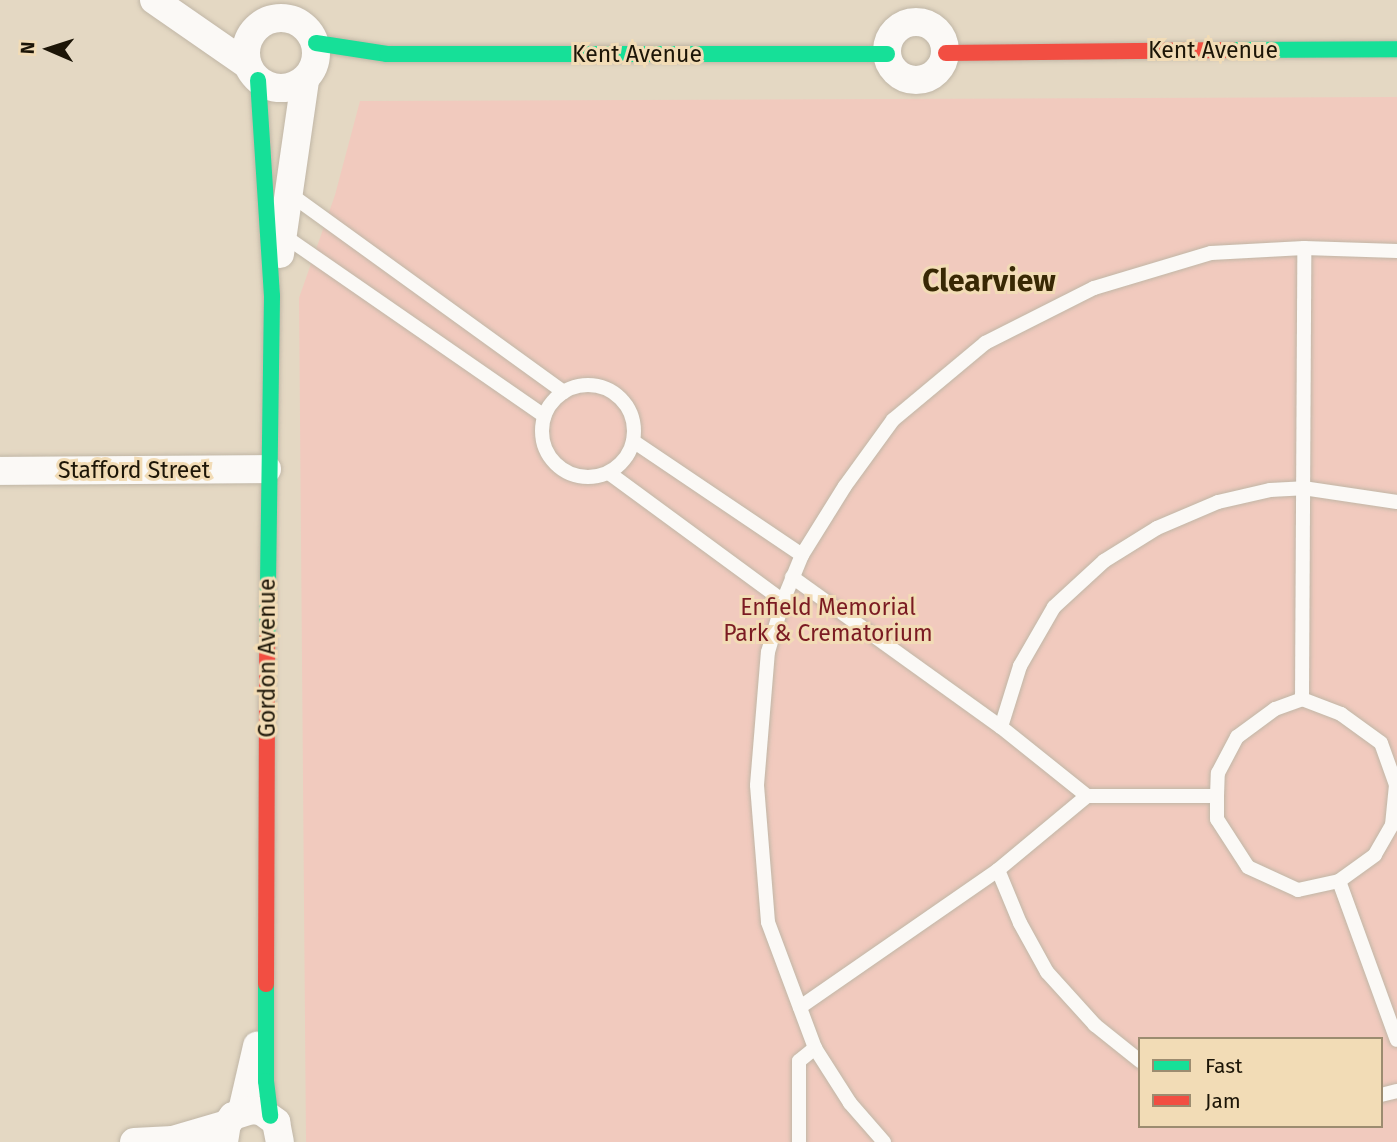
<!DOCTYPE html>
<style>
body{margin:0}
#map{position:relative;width:1397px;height:1142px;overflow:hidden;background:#e4d8c3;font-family:"Fira Sans",sans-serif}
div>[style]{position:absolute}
.green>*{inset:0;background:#f1cabe}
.roads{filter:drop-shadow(0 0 2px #c0b6a6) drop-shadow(0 0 2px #c0b6a6)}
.lane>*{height:14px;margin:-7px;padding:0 7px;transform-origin:7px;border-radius:7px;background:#fbf9f6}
.lane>.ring{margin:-7px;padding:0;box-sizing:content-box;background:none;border:14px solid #fbf9f6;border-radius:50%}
.street>*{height:28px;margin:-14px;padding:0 14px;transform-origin:14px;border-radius:14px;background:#fbf9f6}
.street>.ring{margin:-14px;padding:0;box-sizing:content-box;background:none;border:28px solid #fbf9f6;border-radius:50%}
.fast>*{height:16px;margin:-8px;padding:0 8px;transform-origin:8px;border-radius:8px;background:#16e098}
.jam>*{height:16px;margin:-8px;padding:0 8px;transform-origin:8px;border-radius:8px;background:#f24e42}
span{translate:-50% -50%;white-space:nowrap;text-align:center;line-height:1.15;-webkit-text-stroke:6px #f2dcb6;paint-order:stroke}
.street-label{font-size:23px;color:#1c1507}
.park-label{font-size:23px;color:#7b1b22}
.district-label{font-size:30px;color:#382804;font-weight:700}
.legend{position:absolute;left:1138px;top:1037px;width:245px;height:91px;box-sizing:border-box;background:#f2dcb6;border:2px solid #9c8c70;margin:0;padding:9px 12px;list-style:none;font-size:21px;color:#1c1507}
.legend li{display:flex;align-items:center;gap:14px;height:35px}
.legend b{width:35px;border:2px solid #9c8c70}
.north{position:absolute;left:14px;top:14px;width:70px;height:70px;-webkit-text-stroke:5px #f2dcb6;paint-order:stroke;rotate:273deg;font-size:19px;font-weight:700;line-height:28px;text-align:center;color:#1c1507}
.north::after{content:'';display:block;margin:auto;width:24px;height:32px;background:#1c1507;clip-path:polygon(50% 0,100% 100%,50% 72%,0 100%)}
</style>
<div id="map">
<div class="green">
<div style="clip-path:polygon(evenodd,1397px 97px,1397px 1142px,306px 1142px,299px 298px,335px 195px,360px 101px,1397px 97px,1140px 1039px,1381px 1039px,1381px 1126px,1140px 1126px,1140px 1039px)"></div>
</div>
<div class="roads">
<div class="lane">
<div style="left:290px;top:194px;width:338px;rotate:35.9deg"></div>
<div style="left:283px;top:235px;width:318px;rotate:34.7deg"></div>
<div class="ring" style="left:542px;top:385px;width:78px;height:78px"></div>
<div style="left:633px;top:441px;width:204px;rotate:34deg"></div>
<div style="left:609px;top:473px;width:216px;rotate:36.3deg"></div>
<div style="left:792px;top:577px;width:257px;rotate:35.7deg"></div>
<div style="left:1001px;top:727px;width:110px;rotate:38.7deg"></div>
<div style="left:1087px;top:796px;width:116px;rotate:140.3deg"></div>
<div style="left:998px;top:870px;width:241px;rotate:145.3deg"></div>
<div style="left:1302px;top:699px;width:42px;rotate:21deg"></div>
<div style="left:1341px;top:714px;width:49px;rotate:35.9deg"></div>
<div style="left:1381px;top:743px;width:45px;rotate:70.3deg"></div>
<div style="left:1396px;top:785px;width:40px;rotate:95.7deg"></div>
<div style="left:1392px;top:825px;width:34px;rotate:120deg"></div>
<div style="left:1375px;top:855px;width:44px;rotate:144.2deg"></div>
<div style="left:1339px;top:881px;width:42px;rotate:167.6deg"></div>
<div style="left:1298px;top:890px;width:55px;rotate:-155.3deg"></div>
<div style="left:1248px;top:867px;width:57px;rotate:-122.9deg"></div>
<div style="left:1217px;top:819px;width:23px;rotate:-90deg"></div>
<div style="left:1217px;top:796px;width:23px;rotate:-88deg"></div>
<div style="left:1218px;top:773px;width:41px;rotate:-62.2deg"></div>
<div style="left:1237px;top:737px;width:47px;rotate:-36.4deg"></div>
<div style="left:1275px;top:709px;width:29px;rotate:-20deg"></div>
<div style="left:1302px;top:699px;width:451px;rotate:-89.7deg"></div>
<div style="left:1001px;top:727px;width:64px;rotate:-72.7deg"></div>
<div style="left:1020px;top:666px;width:68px;rotate:-60deg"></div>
<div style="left:1054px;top:607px;width:68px;rotate:-42.6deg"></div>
<div style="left:1104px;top:561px;width:62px;rotate:-31.9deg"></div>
<div style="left:1157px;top:528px;width:66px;rotate:-23.1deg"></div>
<div style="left:1218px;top:502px;width:53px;rotate:-13deg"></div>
<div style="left:1270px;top:490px;width:33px;rotate:-3deg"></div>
<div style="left:1303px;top:488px;width:95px;rotate:8.5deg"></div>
<div style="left:1087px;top:796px;width:130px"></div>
<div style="left:998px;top:870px;width:57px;rotate:67.5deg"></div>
<div style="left:1020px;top:923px;width:56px;rotate:61.1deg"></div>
<div style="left:1047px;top:972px;width:72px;rotate:47.8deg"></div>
<div style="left:1095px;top:1025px;width:58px;rotate:38.7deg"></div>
<div style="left:1339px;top:881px;width:169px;rotate:70deg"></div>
<div style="left:1381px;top:1095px;width:16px;rotate:-14deg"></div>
<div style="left:799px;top:1142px;width:81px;rotate:-90deg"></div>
<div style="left:799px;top:1061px;width:21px;rotate:-39deg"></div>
<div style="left:884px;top:1142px;width:52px;rotate:-131.1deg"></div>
<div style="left:850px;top:1103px;width:65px;rotate:-122.5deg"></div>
<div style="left:815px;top:1048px;width:134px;rotate:-110.5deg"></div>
<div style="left:768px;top:922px;width:137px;rotate:-94.6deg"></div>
<div style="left:757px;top:785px;width:133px;rotate:-85.3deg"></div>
<div style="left:768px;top:652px;width:53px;rotate:-73.6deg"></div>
<div style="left:783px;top:601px;width:50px;rotate:-67.6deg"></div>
<div style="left:802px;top:555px;width:81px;rotate:-58.1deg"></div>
<div style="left:845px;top:486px;width:82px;rotate:-54deg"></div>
<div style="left:893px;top:420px;width:120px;rotate:-39.9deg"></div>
<div style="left:985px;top:343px;width:122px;rotate:-26.8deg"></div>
<div style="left:1094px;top:288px;width:122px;rotate:-16.7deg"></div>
<div style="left:1211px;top:253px;width:93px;rotate:-3.1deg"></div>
<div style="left:1304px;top:248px;width:93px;rotate:1.8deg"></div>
</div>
<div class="street">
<div style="left:154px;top:0;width:114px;rotate:34.7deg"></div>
<div class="ring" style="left:246px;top:18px;width:42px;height:42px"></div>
<div class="ring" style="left:887px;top:22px;width:30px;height:30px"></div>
<div style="left:280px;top:254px;width:176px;rotate:-81.8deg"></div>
<div style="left:0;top:471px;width:267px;rotate:-0.4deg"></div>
<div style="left:242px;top:1111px;width:67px;rotate:-77deg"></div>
<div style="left:134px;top:1142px;width:39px;rotate:-3deg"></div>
<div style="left:173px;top:1140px;width:56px;rotate:-16.5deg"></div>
<div style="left:224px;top:1142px;width:18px;rotate:-81deg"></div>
<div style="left:227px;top:1124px;width:10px;rotate:-53deg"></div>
<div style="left:233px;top:1116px;width:19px;rotate:-18deg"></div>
<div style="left:251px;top:1110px;width:10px;rotate:6deg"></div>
<div style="left:261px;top:1111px;width:19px;rotate:36deg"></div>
<div style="left:276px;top:1122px;width:20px;rotate:79deg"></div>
</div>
<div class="fast">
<div style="left:316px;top:43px;width:72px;rotate:8.8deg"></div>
<div style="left:387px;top:54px;width:500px"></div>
<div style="left:1232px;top:50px;width:165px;rotate:-0.3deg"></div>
<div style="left:258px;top:80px;width:216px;rotate:86.3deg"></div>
<div style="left:272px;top:296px;width:341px;rotate:90.8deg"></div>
<div style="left:266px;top:984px;width:97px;rotate:90deg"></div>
<div style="left:266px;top:1081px;width:35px;rotate:83deg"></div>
</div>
<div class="jam">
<div style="left:946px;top:53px;width:286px;rotate:-0.6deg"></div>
<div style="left:266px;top:984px;width:347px;rotate:-89.8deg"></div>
</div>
</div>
<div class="street-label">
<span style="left:1213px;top:50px">Kent Avenue</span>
<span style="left:637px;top:54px">Kent Avenue</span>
<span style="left:134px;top:470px">Stafford Street</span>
<span style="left:267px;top:658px;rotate:-90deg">Gordon Avenue</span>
</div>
<div class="park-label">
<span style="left:828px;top:620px">Enfield Memorial<br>Park &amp; Crematorium</span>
</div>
<div class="district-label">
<span style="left:989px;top:281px">Clearview</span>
</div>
<ul class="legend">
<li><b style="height:9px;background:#16e098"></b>Fast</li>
<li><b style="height:9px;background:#f24e42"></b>Jam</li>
</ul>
<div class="north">N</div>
</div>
